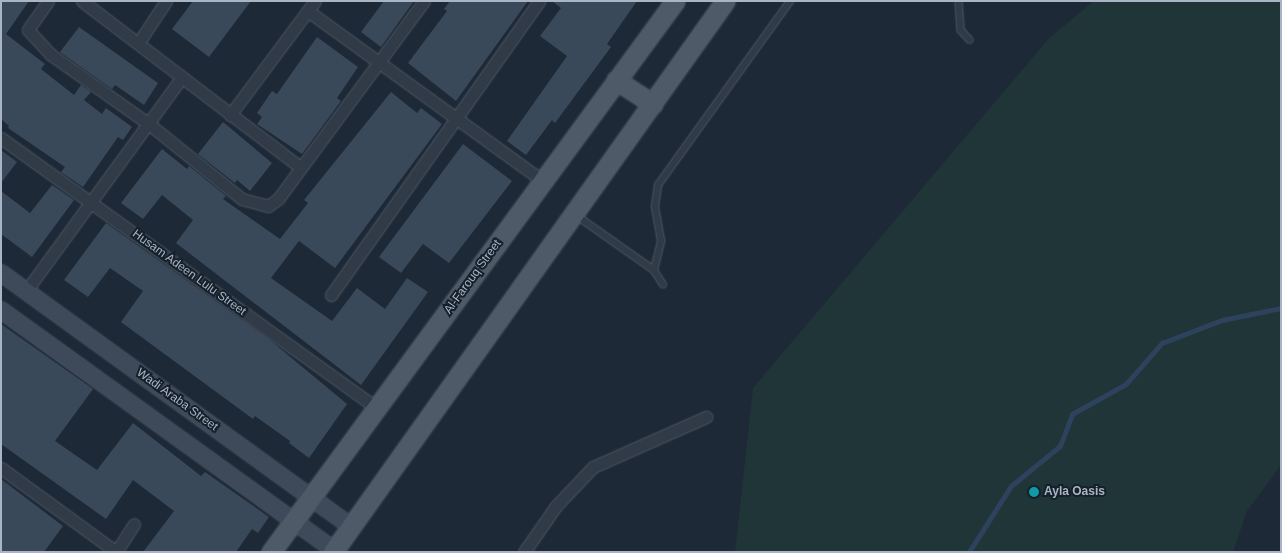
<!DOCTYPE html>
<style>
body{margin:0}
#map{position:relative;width:1282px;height:553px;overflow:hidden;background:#1d2936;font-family:Helvetica,sans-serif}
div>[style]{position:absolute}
.green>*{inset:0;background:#1f3537}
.stream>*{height:4.5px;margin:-2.25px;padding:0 2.25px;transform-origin:2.25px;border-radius:2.25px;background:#2d435d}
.building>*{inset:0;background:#3a4959}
.roads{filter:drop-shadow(0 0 1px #4d5865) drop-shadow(0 0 1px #4d5865)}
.lane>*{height:5.5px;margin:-2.75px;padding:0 2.75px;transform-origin:2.75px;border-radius:2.75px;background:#303b47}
.street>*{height:11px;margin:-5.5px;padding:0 5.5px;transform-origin:5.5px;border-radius:5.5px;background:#303b47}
.secondary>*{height:16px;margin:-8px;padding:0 8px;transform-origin:8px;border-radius:8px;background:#3e4a5a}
.primary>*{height:19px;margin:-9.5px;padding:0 9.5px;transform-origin:9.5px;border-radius:9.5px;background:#4e5a67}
.dots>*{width:14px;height:14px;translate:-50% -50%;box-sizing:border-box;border:2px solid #16202b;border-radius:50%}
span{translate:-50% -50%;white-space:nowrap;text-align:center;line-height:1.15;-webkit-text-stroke:4px #16202b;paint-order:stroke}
.street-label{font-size:12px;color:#a9b5c4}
.poi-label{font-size:12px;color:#a9b5c4;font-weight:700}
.left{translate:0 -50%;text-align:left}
.frame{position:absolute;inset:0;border:2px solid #a9b5c4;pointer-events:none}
</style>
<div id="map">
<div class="green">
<div style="clip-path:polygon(1094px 1px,1281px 1px,1281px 465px,1247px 511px,1233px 552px,735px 552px,753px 388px,1050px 37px)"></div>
</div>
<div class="stream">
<div style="left:969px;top:552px;width:78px;rotate:-57.5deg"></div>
<div style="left:1011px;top:486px;width:63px;rotate:-39.2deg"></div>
<div style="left:1060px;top:446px;width:34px;rotate:-69deg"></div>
<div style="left:1072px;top:414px;width:62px;rotate:-29.1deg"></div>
<div style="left:1126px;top:384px;width:55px;rotate:-48.7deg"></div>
<div style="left:1162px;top:343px;width:64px;rotate:-21deg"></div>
<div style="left:1222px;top:320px;width:60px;rotate:-11.5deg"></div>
</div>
<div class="building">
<div style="clip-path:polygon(1px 1px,29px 1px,6px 34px,45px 64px,41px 69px,74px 95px,81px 85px,91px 92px,84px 100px,102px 114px,106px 108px,132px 127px,123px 140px,118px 137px,83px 187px,61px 172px,65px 167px,8px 128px,9px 126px,1px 119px)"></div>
<div style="clip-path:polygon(193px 1px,251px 1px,209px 57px,172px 29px)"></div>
<div style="clip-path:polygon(384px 1px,414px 1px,381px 47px,361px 32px)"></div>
<div style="clip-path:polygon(450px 1px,528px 1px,456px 101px,408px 63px,447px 11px,444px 9px)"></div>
<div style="clip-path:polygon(552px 1px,637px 1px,607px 44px,611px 47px,555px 123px,552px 120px,526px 155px,507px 141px,567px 56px,540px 36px,561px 8px)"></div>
<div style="clip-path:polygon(79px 27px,158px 83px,144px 105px,115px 85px,112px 89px,60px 52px)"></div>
<div style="clip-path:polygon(317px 37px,358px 67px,337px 98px,341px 101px,302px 154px,257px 124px,262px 117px,257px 113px,272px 91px,277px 94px)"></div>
<div style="clip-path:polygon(391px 92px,417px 113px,421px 108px,442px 124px,335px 268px,299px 241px,271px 278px,332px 321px,357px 288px,385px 309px,407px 278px,428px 292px,361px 385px,176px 243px,193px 220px,162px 195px,143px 219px,121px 203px,162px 149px,187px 169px,189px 166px,226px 196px,223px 199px,280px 239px,308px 203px,304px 200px)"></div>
<div style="clip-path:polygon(223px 122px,272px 163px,250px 191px,237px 180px,235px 183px,198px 154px)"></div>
<div style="clip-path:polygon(463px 144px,512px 181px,449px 263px,423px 244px,401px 273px,379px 257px)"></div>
<div style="clip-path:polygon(1px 150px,17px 162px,1px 183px)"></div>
<div style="clip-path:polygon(52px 185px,74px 200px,32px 257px,1px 234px,1px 191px,30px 213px)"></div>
<div style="clip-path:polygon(106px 223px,270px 340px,347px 404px,309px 458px,289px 443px,290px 441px,255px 416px,253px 419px,121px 322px,143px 291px,110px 268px,88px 297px,64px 280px)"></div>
<div style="clip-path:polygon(1px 324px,93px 389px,55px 441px,97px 470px,133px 423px,201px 476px,205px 472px,269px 517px,258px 533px,252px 529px,236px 552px,143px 552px,174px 511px,133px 480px,106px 519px,1px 444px)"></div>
<div style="clip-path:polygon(1px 479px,63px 526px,44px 552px,1px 552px)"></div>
</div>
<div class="roads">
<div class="lane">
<div style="left:959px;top:1px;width:29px;rotate:86deg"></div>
<div style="left:961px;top:30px;width:13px;rotate:48deg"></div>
<div style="left:576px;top:215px;width:95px;rotate:35.2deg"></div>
<div style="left:654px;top:270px;width:17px;rotate:57deg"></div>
<div style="left:654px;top:270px;width:30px;rotate:-76deg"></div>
<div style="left:661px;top:241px;width:35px;rotate:-100deg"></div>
<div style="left:655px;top:207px;width:22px;rotate:-82deg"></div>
<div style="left:658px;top:185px;width:226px;rotate:-54.3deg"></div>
</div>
<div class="street">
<div style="left:48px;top:1px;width:35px;rotate:125deg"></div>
<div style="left:28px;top:30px;width:33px;rotate:47deg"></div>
<div style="left:50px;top:54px;width:121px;rotate:35.3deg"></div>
<div style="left:149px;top:124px;width:119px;rotate:38.9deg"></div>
<div style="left:242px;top:199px;width:27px;rotate:15deg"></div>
<div style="left:268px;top:206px;width:12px;rotate:-35deg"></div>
<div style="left:278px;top:199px;width:246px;rotate:-53.6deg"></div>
<div style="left:82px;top:1px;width:275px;rotate:37.3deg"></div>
<div style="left:308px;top:11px;width:290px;rotate:35.9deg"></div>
<div style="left:139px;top:42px;width:49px;rotate:-56.6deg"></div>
<div style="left:230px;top:115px;width:142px;rotate:-53.3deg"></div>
<div style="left:1px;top:138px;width:463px;rotate:35.7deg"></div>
<div style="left:26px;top:291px;width:265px;rotate:-53.9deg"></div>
<div style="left:331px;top:295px;width:360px;rotate:-54.7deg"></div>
<div style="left:1px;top:468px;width:142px;rotate:36.1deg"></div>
<div style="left:116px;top:552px;width:33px;rotate:-57deg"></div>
<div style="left:524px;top:552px;width:56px;rotate:-55.2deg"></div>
<div style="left:556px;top:506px;width:54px;rotate:-46.5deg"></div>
<div style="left:593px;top:467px;width:124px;rotate:-23.9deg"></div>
</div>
<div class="secondary">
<div style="left:1px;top:273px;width:433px;rotate:35.9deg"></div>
<div style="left:1px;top:310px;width:410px;rotate:35.8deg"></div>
</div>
<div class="primary">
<div style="left:616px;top:80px;width:44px;rotate:33deg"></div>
<div style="left:271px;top:552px;width:683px;rotate:-53.75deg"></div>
<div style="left:333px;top:552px;width:676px;rotate:-54.57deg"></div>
</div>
</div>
<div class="dots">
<div style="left:1034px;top:492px;background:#0f9aa8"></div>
</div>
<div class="street-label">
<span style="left:189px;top:273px;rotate:36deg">Husam Adeen Lulu Street</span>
<span style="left:473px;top:277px;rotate:-54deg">Al-Farouq Street</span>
<span style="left:177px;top:400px;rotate:36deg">Wadi Araba Street</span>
</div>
<div class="poi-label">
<span class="left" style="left:1044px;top:492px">Ayla Oasis</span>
</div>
<div class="frame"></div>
</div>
